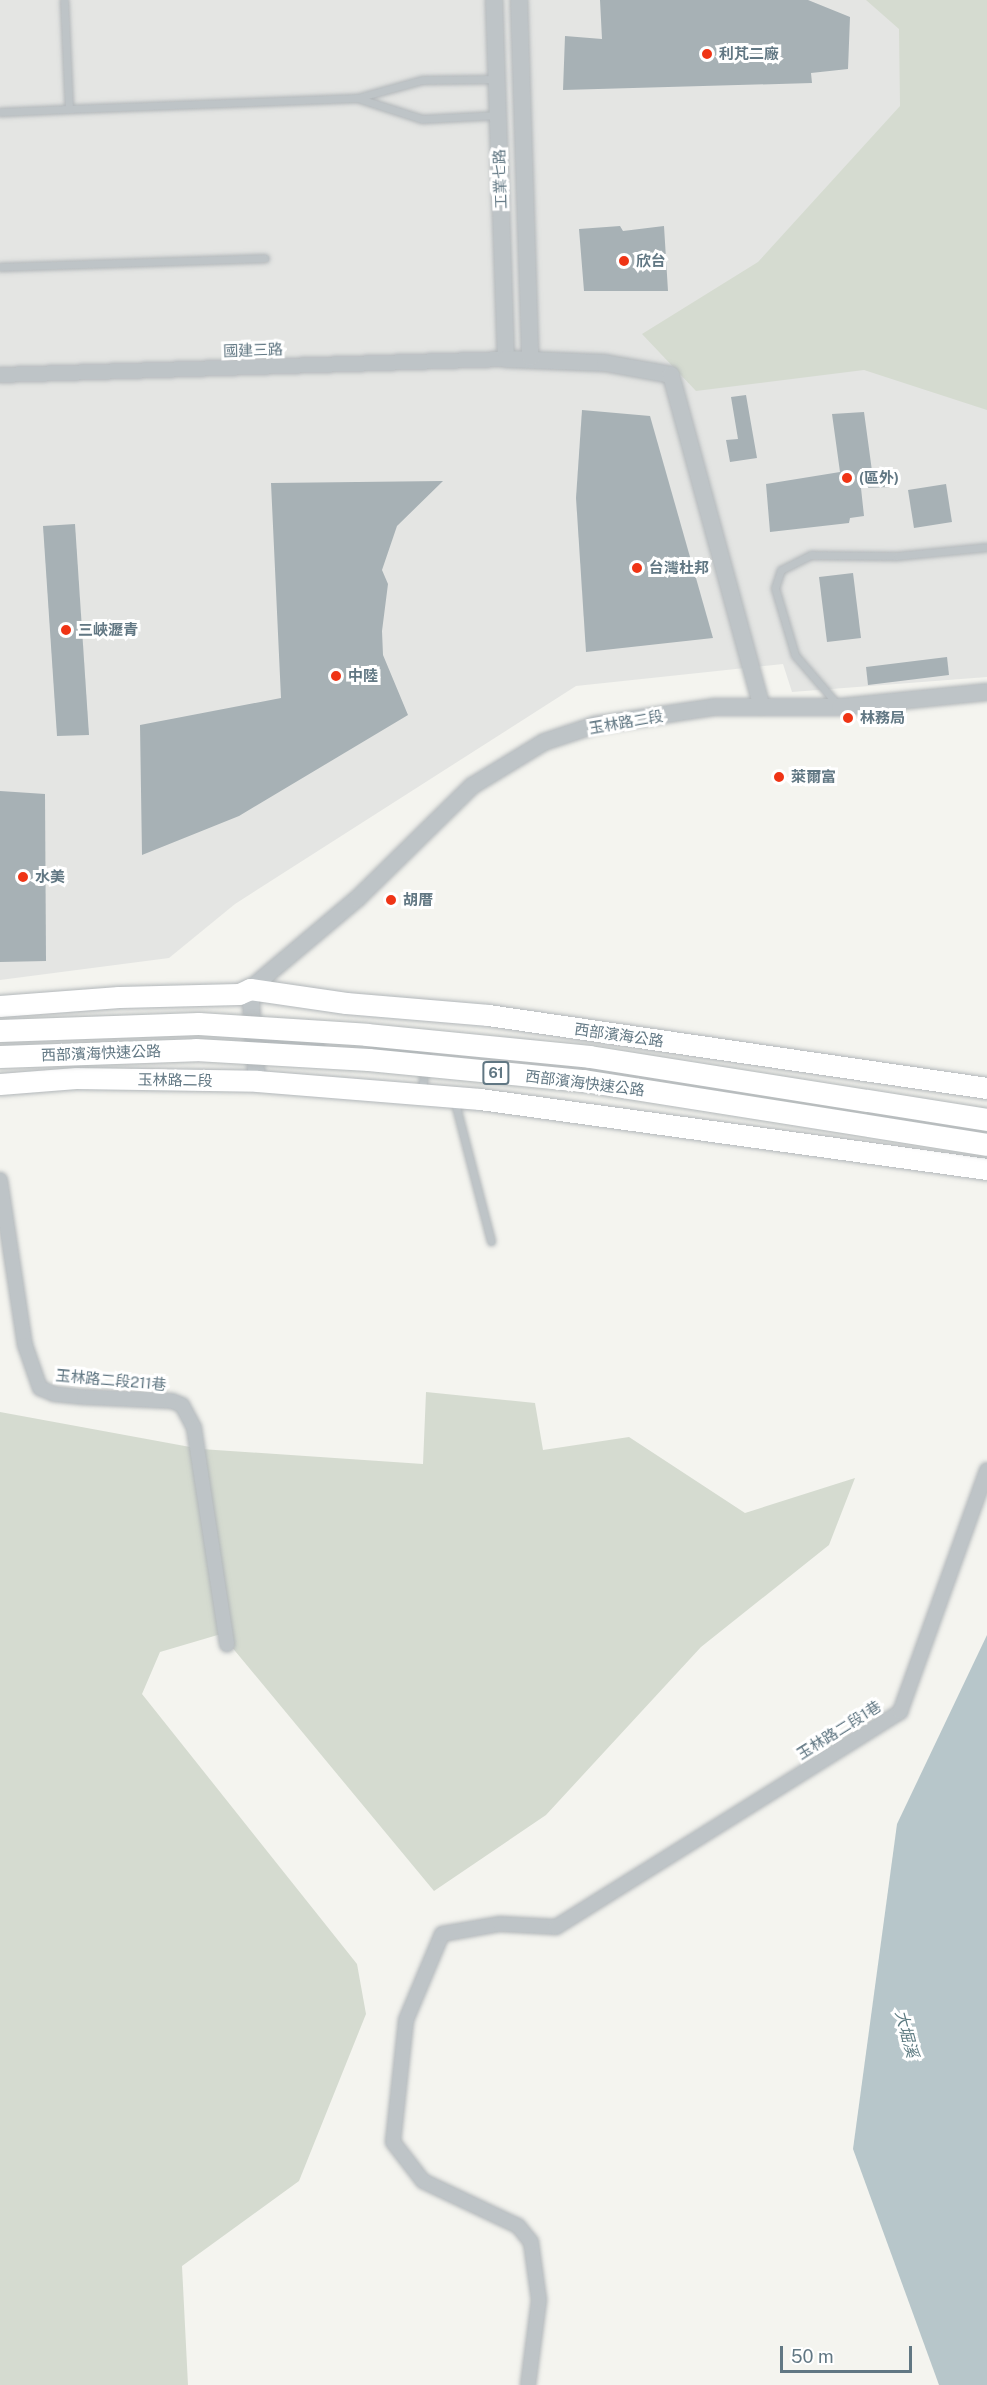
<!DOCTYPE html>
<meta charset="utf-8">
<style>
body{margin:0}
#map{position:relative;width:987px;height:2385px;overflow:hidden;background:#f4f4ef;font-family:"Public Sans","Noto Sans TC",sans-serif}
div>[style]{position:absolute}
.built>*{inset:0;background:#e4e5e3}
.green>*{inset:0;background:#d5dbd0}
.water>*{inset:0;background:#b7c6ca}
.building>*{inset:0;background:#a7b1b5}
.roads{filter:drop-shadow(0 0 2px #b2b7ba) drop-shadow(0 0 2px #b2b7ba)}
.service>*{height:7px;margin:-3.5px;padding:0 3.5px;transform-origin:3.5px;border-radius:3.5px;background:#bec4c7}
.minor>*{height:14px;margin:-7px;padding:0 7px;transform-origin:7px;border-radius:7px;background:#bec4c7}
.tertiary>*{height:16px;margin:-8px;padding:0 8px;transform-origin:8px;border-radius:8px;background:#bec4c7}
.primary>*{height:21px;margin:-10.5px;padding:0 10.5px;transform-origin:10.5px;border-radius:10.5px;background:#fff}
.bridges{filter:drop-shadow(0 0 2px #b3b8ba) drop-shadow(0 0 2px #b3b8ba)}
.trunk-bridge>*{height:22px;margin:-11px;padding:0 11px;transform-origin:11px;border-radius:11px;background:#fff}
.dots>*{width:16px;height:16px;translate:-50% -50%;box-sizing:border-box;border:3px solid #fff;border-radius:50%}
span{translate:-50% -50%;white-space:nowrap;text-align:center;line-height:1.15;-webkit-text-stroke:6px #fff;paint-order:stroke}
.shield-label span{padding:2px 4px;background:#fff;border:2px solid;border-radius:4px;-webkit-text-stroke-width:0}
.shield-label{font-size:14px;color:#617783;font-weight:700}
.poi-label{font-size:15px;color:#617783;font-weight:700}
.left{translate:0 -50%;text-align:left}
.street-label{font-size:15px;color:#617783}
.water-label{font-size:16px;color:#5c7a80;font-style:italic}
.scale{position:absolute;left:780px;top:2346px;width:132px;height:27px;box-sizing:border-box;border:3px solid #617783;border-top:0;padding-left:8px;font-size:18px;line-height:21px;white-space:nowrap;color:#617783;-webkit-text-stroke:4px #fff;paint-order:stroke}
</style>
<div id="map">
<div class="built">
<div style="clip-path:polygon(0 0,987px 0,987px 677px,792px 692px,783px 664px,576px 686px,235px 904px,169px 958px,0 980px)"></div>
</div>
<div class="green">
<div style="clip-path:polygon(866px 0,987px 0,987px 410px,864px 370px,696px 391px,642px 334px,758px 262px,900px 106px,899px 29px)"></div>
<div style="clip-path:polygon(426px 1392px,535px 1403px,543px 1450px,629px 1437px,745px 1513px,855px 1478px,829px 1545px,701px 1647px,546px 1815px,434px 1891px,221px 1634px,160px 1652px,142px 1694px,357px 1964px,366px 2014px,299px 2181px,182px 2266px,188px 2385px,0 2385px,0 1412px,201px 1449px,423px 1464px)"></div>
</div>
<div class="water">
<div style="clip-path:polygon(987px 1635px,987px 2385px,939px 2385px,853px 2149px,897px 1824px)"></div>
</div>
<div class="building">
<div style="clip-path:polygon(600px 0,808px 0,850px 17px,848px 69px,811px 73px,812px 83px,563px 90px,565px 36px,602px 39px)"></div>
<div style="clip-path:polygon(620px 226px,623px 231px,664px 226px,668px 291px,584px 291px,579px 229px)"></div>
<div style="clip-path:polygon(746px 395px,757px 458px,730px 462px,726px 440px,738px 439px,731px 397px)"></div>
<div style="clip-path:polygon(582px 410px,650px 416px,713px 638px,586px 652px,576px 498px)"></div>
<div style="clip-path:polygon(864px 412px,872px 471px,890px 468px,891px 487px,861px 488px,864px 516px,850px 518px,849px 523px,770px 532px,766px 484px,840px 472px,832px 414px)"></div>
<div style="clip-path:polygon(443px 481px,397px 526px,382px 570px,388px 584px,382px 631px,383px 655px,408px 715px,239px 816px,142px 855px,140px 725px,281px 698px,271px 483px)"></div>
<div style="clip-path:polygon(946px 484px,952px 522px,914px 528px,908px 490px)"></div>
<div style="clip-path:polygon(75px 524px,89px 735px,57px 736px,43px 526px)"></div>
<div style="clip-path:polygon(853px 573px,861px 638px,827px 642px,819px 577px)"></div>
<div style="clip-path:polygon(947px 657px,949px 675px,868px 685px,866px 667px)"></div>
<div style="clip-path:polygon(0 791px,45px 794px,46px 961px,0 962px)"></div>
</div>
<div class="roads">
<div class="service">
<div style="left:64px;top:0;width:109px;rotate:87.4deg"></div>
<div style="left:69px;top:109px;width:288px;rotate:-2.2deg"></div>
<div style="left:357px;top:98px;width:67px;rotate:-15.5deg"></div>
<div style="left:422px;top:80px;width:75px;rotate:-0.8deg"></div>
<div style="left:357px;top:98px;width:68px;rotate:17.9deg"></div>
<div style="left:422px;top:119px;width:76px;rotate:-3deg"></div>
<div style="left:0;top:112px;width:69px;rotate:-2.5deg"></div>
<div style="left:0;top:267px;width:265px;rotate:-1.9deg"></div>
<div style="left:838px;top:705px;width:66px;rotate:-130.7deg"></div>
<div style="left:795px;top:655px;width:70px;rotate:-106.6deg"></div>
<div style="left:775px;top:588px;width:19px;rotate:-72deg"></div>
<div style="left:781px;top:570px;width:34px;rotate:-27deg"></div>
<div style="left:811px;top:555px;width:86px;rotate:0.7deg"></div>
<div style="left:897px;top:556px;width:90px;rotate:-5.7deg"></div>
<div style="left:258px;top:1039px;width:63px;rotate:6.3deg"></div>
<div style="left:374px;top:1049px;width:52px;rotate:4.4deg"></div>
<div style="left:426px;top:1053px;width:39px;rotate:96deg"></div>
<div style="left:454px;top:1099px;width:147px;rotate:75.4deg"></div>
</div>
<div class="minor">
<div style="left:0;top:375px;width:506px;rotate:-1.81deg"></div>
<div style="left:0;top:1180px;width:167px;rotate:81.4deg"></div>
<div style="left:25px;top:1345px;width:46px;rotate:70.8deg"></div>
<div style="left:40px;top:1388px;width:15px;rotate:23deg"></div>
<div style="left:54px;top:1394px;width:30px;rotate:6deg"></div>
<div style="left:84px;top:1397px;width:88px;rotate:2.6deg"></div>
<div style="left:172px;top:1401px;width:11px;rotate:22deg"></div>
<div style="left:182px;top:1405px;width:26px;rotate:62deg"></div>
<div style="left:194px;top:1428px;width:219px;rotate:81.3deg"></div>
<div style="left:528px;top:2385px;width:86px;rotate:-82.6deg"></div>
<div style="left:539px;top:2300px;width:59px;rotate:-97.9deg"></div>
<div style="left:531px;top:2242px;width:21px;rotate:-129deg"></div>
<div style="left:518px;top:2226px;width:105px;rotate:-154.7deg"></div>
<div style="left:423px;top:2181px;width:49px;rotate:-127.6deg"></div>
<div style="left:393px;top:2142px;width:123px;rotate:-83.9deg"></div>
<div style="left:406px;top:2020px;width:93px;rotate:-67.3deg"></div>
<div style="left:442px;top:1934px;width:59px;rotate:-9.8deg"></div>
<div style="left:500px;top:1924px;width:56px;rotate:3.1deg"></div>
<div style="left:556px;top:1927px;width:406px;rotate:-32deg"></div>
<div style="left:900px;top:1712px;width:257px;rotate:-70.2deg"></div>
</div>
<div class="tertiary">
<div style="left:494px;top:0;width:359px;rotate:88.1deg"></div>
<div style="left:506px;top:359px;width:99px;rotate:2.3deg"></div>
<div style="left:605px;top:363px;width:67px;rotate:10.3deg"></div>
<div style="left:671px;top:375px;width:344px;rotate:74.7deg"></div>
<div style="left:519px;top:0;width:358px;rotate:88.2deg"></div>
<div style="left:257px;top:1081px;width:92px;rotate:-94.4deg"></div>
<div style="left:250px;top:989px;width:141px;rotate:-40.1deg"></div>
<div style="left:358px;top:898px;width:160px;rotate:-44.5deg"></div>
<div style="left:472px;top:786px;width:84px;rotate:-31.4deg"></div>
<div style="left:544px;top:742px;width:54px;rotate:-18.4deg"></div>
<div style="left:595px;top:725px;width:120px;rotate:-8.6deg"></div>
<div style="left:714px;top:707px;width:126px"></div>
<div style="left:840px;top:707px;width:148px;rotate:-5.8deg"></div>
</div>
<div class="primary">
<div style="left:0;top:1006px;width:119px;rotate:-4.3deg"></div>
<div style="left:119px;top:997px;width:120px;rotate:-1.4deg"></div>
<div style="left:239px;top:994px;width:12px;rotate:-24deg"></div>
<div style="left:250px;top:989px;width:97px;rotate:8.3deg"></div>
<div style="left:346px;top:1003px;width:143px;rotate:4.8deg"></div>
<div style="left:488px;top:1015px;width:504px;rotate:8.32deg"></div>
<div style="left:0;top:1084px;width:76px;rotate:-4.5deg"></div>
<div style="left:76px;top:1078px;width:181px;rotate:0.9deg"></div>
<div style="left:257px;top:1081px;width:224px;rotate:4.6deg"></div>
<div style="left:480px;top:1099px;width:512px;rotate:7.86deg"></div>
</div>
</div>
<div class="bridges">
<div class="trunk-bridge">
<div style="left:0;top:1031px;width:199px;rotate:-2deg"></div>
<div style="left:199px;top:1024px;width:168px;rotate:3.7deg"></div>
<div style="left:367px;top:1035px;width:224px;rotate:5.6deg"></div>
<div style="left:590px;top:1057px;width:402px;rotate:9deg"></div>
<div style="left:0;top:1057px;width:196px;rotate:-2deg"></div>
<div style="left:196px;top:1050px;width:173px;rotate:3.3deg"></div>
<div style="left:369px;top:1060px;width:216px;rotate:5.6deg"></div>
<div style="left:584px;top:1081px;width:408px;rotate:9deg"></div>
</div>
</div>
<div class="dots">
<div style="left:707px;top:54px;background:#ef3415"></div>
<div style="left:624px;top:261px;background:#ef3415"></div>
<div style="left:847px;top:478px;background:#ef3415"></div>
<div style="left:637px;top:568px;background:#ef3415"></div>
<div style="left:66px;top:630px;background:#ef3415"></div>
<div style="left:336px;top:676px;background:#ef3415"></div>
<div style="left:848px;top:718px;background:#ef3415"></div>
<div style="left:779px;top:777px;background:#ef3415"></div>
<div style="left:23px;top:877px;background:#ef3415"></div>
<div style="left:391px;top:900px;background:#ef3415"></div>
</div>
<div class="shield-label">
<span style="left:496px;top:1073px">61</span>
</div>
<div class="poi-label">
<span class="left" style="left:719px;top:54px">利芃二廠</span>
<span class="left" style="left:636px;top:261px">欣台</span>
<span class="left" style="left:859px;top:478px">(區外)</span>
<span class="left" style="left:649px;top:568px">台灣杜邦</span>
<span class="left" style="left:78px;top:630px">三峽瀝青</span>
<span class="left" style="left:348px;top:676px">中陸</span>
<span class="left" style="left:860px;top:718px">林務局</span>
<span class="left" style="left:791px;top:777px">萊爾富</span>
<span class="left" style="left:35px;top:877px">水美</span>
<span class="left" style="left:403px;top:900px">胡厝</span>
</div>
<div class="street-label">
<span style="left:500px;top:179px;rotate:-92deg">工業七路</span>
<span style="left:253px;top:350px;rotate:-2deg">國建三路</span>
<span style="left:626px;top:722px;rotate:-10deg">玉林路二段</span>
<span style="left:619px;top:1035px;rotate:8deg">西部濱海公路</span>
<span style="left:101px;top:1053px;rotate:-2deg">西部濱海快速公路</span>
<span style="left:175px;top:1080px;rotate:1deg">玉林路二段</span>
<span style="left:585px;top:1083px;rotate:7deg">西部濱海快速公路</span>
<span style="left:111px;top:1380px;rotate:5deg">玉林路二段211巷</span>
<span style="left:839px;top:1730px;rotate:-32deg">玉林路二段1巷</span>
</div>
<div class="water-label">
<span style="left:906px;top:2034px;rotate:75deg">大堀溪</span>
</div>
<div class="scale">50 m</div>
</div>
